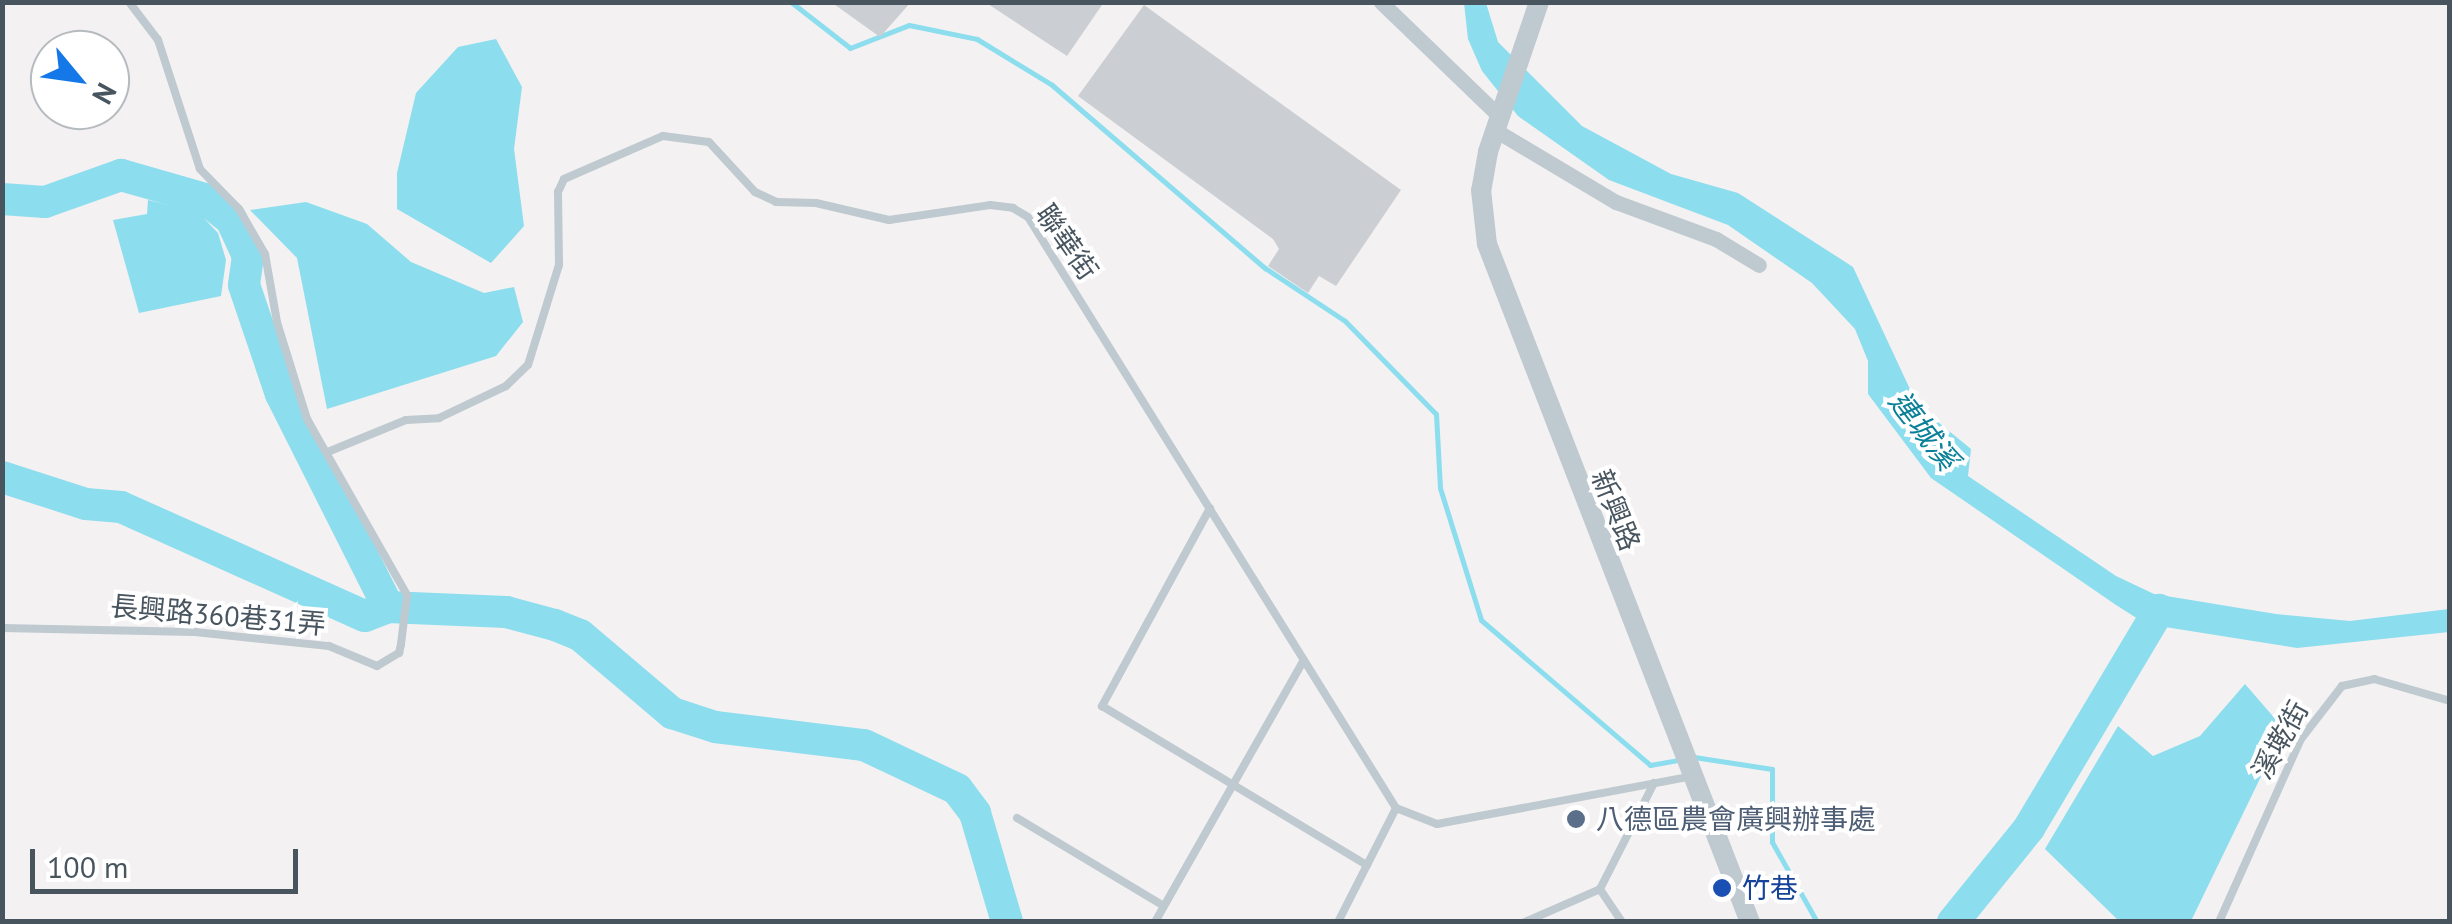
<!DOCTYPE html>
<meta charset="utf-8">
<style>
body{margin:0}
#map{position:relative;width:2452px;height:924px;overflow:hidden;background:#f3f1f1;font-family:"PT Sans","Noto Sans TC",sans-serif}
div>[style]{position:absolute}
.water>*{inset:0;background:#8cddee}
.stream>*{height:5px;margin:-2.5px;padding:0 2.5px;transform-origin:2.5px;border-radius:2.5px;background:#8cddee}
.river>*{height:32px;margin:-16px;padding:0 16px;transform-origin:16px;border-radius:16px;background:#8cddee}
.building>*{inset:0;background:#cbced3}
.service>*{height:8px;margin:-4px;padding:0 4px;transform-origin:4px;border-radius:4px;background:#bfc9d0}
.minor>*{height:15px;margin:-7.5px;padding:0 7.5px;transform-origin:7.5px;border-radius:7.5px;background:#bfc9d0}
.tertiary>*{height:20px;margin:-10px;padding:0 10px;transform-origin:10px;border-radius:10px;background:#bfc9d0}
.dots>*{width:28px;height:28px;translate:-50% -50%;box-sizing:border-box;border:5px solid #fff;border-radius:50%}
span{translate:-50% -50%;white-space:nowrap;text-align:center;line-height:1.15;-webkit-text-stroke:8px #fff;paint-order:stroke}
.street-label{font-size:28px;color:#48555f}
.service-label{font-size:28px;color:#4e5e75}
.left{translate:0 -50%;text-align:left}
.transit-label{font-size:28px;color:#164399}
.water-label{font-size:30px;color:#0a8099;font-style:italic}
.frame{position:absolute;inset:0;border:5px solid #48555f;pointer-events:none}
.north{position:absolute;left:30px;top:30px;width:100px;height:100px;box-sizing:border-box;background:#fff;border:2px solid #b6bbbf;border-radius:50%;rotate:119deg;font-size:28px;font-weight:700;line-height:40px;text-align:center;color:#48555f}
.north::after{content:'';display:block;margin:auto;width:35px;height:45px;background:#1578e9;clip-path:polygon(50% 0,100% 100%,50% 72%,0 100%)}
.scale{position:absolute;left:30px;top:849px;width:268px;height:45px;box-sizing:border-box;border:5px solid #48555f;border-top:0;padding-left:12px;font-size:30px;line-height:35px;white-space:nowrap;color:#48555f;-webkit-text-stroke:8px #fff;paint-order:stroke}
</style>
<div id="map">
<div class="water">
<div style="clip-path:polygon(1464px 3px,1486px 3px,1498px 42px,1582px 126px,1671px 174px,1738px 193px,1853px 267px,1909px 387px,1927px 413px,1971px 449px,1968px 476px,2116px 576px,2154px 594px,2276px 614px,2350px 621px,2449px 609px,2449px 632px,2297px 648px,2146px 624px,2116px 605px,1931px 478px,1868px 394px,1868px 361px,1855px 329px,1812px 283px,1728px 225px,1609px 180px,1518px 116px,1482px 71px,1468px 39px)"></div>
<div style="clip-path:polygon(496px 39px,522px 87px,514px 149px,524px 226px,491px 263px,397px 209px,397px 173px,416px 93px,458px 47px)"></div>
<div style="clip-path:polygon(148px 200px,198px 212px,218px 233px,226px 260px,221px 296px,139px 313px,113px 220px,147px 214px)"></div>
<div style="clip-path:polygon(306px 202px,367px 224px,411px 262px,484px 293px,514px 287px,523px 322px,496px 356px,327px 409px,297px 258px,250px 210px)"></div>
<div style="clip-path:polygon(2245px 684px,2284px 729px,2191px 921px,2119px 921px,2045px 849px,2118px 726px,2153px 756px,2200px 736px)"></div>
</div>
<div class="stream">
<div style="left:791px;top:2px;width:75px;rotate:37.9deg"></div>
<div style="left:850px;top:48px;width:63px;rotate:-21.3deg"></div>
<div style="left:909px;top:25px;width:69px;rotate:11.6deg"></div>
<div style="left:977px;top:39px;width:88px;rotate:31.5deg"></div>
<div style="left:1052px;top:85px;width:281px;rotate:40.7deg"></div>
<div style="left:1265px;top:268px;width:96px;rotate:33.5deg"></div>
<div style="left:1345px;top:321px;width:130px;rotate:45.6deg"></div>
<div style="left:1436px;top:414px;width:74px;rotate:86.9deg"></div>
<div style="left:1440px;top:488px;width:138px;rotate:72.7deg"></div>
<div style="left:1481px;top:620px;width:223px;rotate:40.6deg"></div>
<div style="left:1650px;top:765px;width:28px;rotate:-10deg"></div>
<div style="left:1694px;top:757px;width:79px;rotate:8.7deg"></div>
<div style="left:1772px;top:769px;width:73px;rotate:90deg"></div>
<div style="left:1772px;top:842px;width:92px;rotate:60.6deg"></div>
</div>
<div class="river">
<div style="left:2px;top:199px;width:43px;rotate:4deg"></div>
<div style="left:45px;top:202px;width:81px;rotate:-19.6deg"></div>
<div style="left:121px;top:175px;width:87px;rotate:15.9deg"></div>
<div style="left:205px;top:199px;width:33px;rotate:38deg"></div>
<div style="left:231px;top:219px;width:41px;rotate:65.3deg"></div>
<div style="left:248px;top:256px;width:29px;rotate:98deg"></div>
<div style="left:244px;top:285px;width:115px;rotate:71.3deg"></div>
<div style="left:281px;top:394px;width:238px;rotate:63.3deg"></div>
<div style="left:388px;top:607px;width:118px;rotate:2.4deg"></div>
<div style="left:506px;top:612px;width:51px;rotate:14.9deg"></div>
<div style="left:555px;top:625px;width:27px;rotate:22deg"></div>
<div style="left:580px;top:635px;width:121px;rotate:40.3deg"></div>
<div style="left:672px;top:713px;width:45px;rotate:18deg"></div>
<div style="left:715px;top:727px;width:150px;rotate:6.9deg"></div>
<div style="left:864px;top:745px;width:103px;rotate:25.3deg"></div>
<div style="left:957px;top:789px;width:30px;rotate:53deg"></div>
<div style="left:975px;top:813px;width:114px;rotate:73.6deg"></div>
<div style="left:2px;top:477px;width:88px;rotate:17.8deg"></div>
<div style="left:86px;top:504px;width:35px;rotate:5deg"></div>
<div style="left:121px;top:507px;width:267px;rotate:24.1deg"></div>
<div style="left:365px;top:616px;width:25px;rotate:-21deg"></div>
<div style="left:1953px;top:922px;width:121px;rotate:-51deg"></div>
<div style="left:2029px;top:828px;width:254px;rotate:-59.2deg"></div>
</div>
<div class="building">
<div style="clip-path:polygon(831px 2px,911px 2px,880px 37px)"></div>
<div style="clip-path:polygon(985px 2px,1104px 2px,1067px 56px)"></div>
<div style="clip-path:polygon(1144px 5px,1401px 190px,1336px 286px,1319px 276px,1308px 293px,1268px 266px,1279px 249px,1273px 239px,1078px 96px)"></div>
</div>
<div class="service">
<div style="left:330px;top:451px;width:82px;rotate:-22.2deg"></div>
<div style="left:406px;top:420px;width:33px;rotate:-3deg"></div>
<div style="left:439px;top:418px;width:74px;rotate:-25.5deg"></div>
<div style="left:506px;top:386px;width:30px;rotate:-44deg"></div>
<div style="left:528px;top:365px;width:105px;rotate:-72.8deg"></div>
<div style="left:559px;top:265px;width:73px;rotate:-90.8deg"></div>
<div style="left:558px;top:192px;width:14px;rotate:-65deg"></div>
<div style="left:564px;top:179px;width:108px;rotate:-23.5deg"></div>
<div style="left:663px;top:136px;width:46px;rotate:7.4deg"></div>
<div style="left:709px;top:142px;width:68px;rotate:47.4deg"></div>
<div style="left:755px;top:192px;width:23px;rotate:25deg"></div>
<div style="left:776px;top:202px;width:40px;rotate:1.4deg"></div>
<div style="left:816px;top:203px;width:75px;rotate:13.1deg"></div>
<div style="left:889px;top:220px;width:102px;rotate:-8.4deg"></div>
<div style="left:990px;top:205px;width:23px;rotate:7deg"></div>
<div style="left:1013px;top:208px;width:17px;rotate:31deg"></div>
<div style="left:1028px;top:217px;width:696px;rotate:58.09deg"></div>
<div style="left:1396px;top:808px;width:44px;rotate:21.3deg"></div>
<div style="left:1437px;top:824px;width:260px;rotate:-10.6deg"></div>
<div style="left:1210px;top:508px;width:226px;rotate:118.6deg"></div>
<div style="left:1102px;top:706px;width:309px;rotate:31deg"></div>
<div style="left:2px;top:628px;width:193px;rotate:1.2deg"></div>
<div style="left:195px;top:632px;width:135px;rotate:6deg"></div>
<div style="left:329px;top:646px;width:52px;rotate:22.6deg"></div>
<div style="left:377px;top:666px;width:26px;rotate:-31deg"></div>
<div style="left:399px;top:653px;width:9px;rotate:-77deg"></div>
<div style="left:401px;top:644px;width:49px;rotate:-83deg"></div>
<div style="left:407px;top:595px;width:202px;rotate:-119.6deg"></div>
<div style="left:307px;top:419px;width:102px;rotate:-107.2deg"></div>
<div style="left:277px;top:322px;width:69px;rotate:-100deg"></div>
<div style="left:265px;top:254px;width:52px;rotate:-120deg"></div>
<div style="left:239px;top:209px;width:56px;rotate:-134.3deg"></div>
<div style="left:200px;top:169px;width:136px;rotate:-108deg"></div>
<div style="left:158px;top:40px;width:48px;rotate:-127.3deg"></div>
<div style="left:1017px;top:818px;width:171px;rotate:30.9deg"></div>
<div style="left:1155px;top:922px;width:301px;rotate:-60.4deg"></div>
<div style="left:1338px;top:922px;width:128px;rotate:-63deg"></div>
<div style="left:1525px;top:922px;width:82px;rotate:-23.7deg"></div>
<div style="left:1622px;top:922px;width:40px;rotate:-124deg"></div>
<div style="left:1600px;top:889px;width:119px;rotate:-63deg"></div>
<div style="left:2219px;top:922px;width:201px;rotate:-65.9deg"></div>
<div style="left:2301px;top:739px;width:67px;rotate:-52.3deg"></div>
<div style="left:2342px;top:686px;width:33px;rotate:-12deg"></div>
<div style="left:2374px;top:679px;width:79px;rotate:16.1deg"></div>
</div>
<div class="minor">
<div style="left:1381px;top:2px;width:164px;rotate:44deg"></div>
<div style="left:1495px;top:130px;width:141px;rotate:30.8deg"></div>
<div style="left:1616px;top:202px;width:107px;rotate:20.3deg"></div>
<div style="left:1716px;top:239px;width:50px;rotate:31.2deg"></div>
</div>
<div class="tertiary">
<div style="left:1539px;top:2px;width:158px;rotate:108.8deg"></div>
<div style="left:1488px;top:152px;width:39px;rotate:100deg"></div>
<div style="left:1481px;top:190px;width:54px;rotate:83.7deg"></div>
<div style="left:1487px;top:244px;width:727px;rotate:68.8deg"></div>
</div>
<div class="dots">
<div style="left:1576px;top:819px;background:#5c6f8a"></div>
<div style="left:1722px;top:888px;background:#1a4fb4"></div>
</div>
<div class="street-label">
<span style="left:1067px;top:242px;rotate:55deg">聯華街</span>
<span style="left:1616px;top:510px;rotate:68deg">新興路</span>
<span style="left:218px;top:615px;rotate:5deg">長興路360巷31弄</span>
<span style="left:2280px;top:740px;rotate:-61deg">溪墘街</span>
</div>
<div class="service-label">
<span class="left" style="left:1596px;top:819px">八德區農會廣興辦事處</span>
</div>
<div class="transit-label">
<span class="left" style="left:1742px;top:888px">竹巷</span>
</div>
<div class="water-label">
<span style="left:1924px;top:430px;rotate:52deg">連城溪</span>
</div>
<div class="frame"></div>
<div class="north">N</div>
<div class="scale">100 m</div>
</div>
